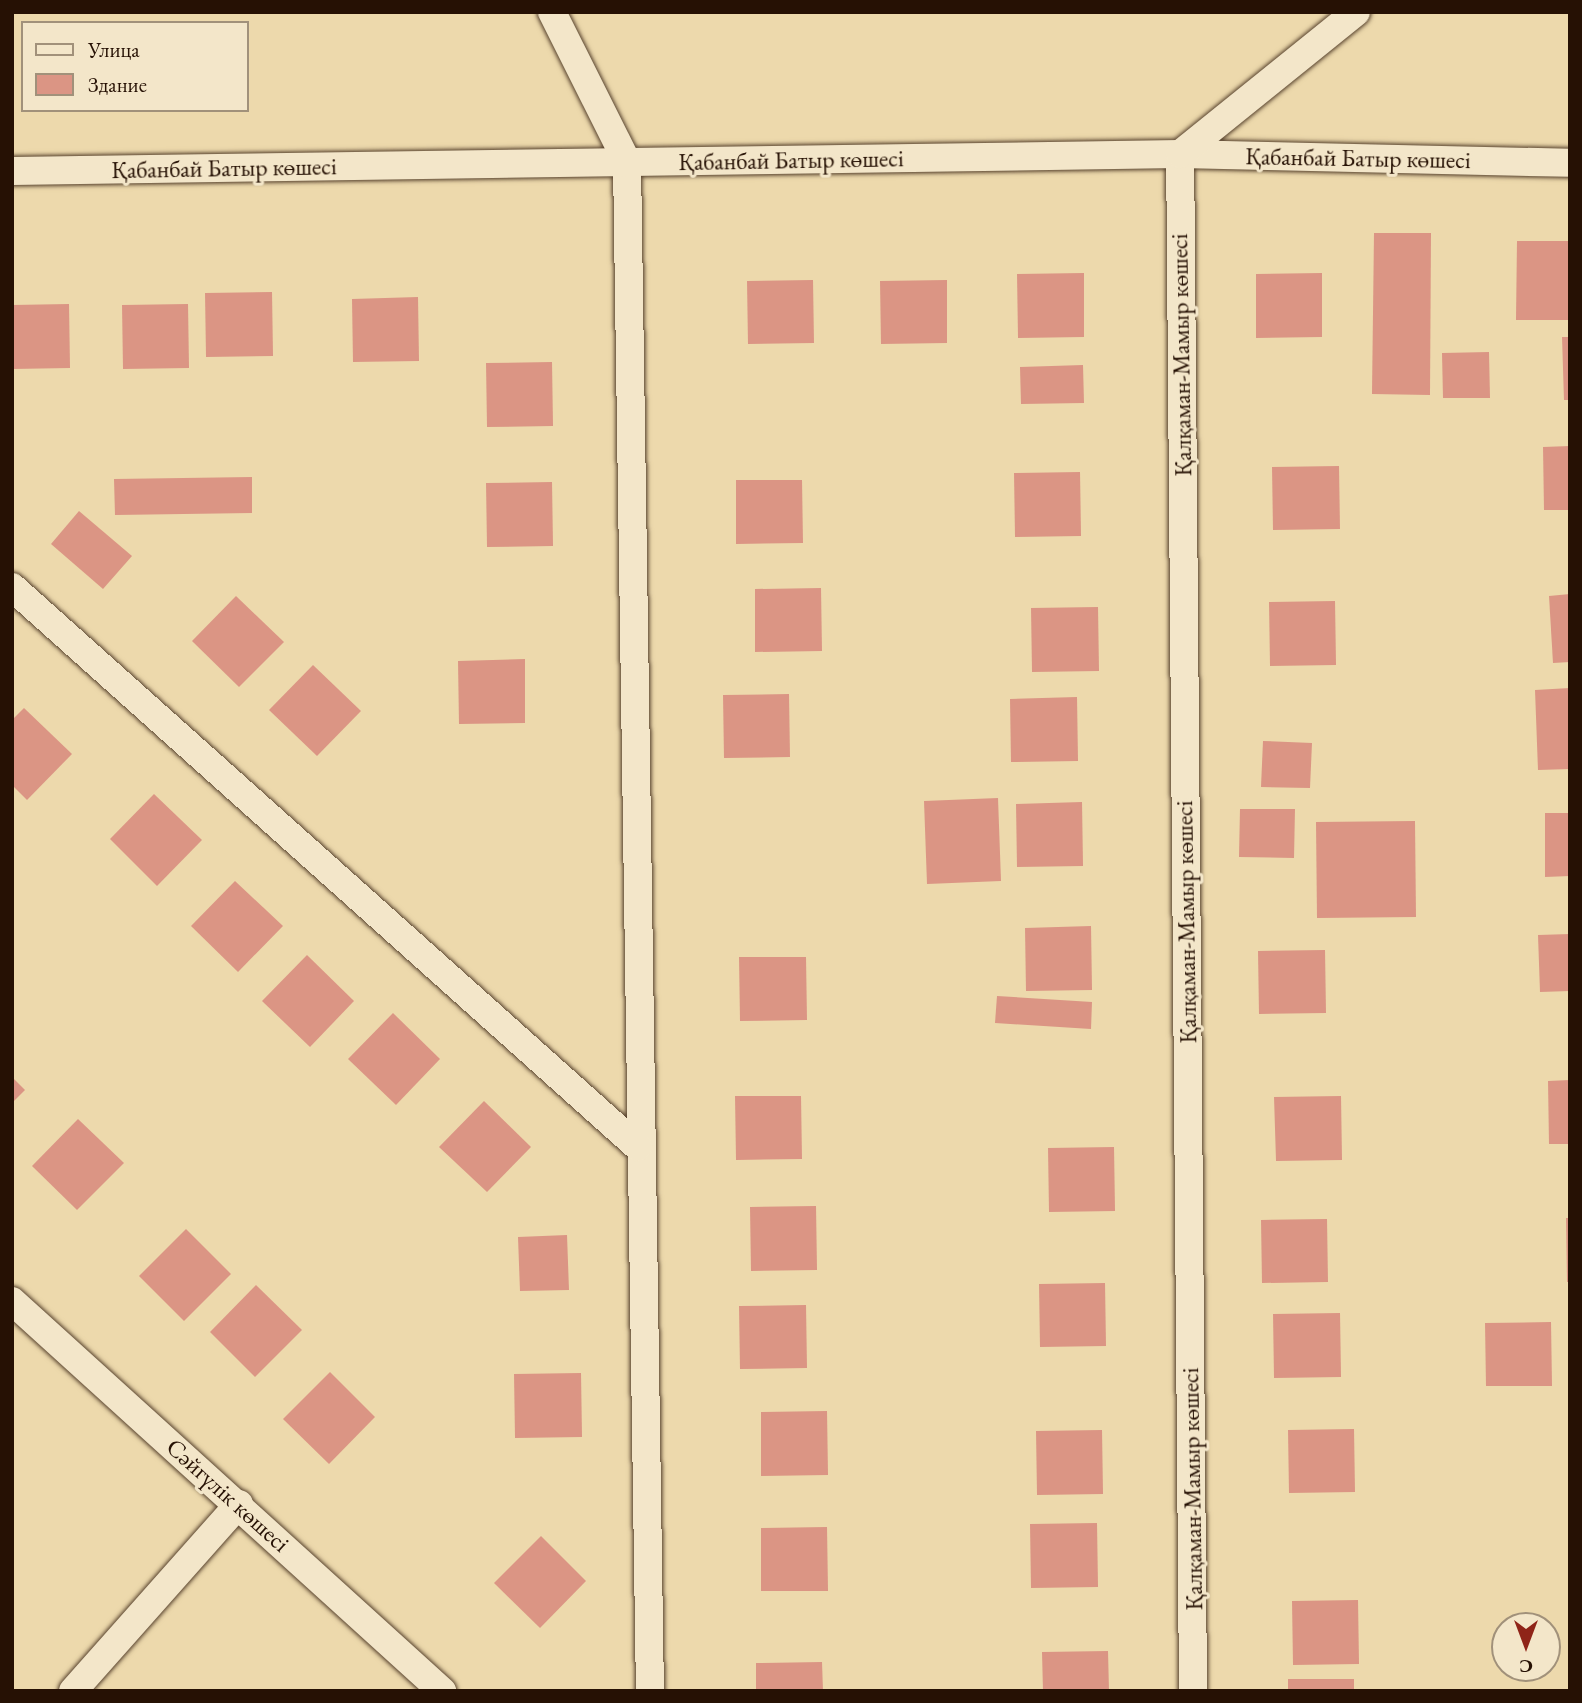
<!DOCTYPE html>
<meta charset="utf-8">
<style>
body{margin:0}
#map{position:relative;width:1582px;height:1703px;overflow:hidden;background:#edd9ac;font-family:"EB Garamond",serif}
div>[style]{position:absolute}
.building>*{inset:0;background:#db9584}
.roads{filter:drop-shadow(0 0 2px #58432e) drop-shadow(0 0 2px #58432e)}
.street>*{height:28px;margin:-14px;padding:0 14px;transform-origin:14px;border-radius:14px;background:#f3e6c9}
span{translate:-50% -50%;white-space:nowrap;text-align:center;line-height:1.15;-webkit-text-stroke:6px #f3e6c9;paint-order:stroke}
.street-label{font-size:24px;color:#261104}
.frame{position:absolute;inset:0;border:14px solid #261104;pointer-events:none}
.legend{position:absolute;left:21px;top:21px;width:228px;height:91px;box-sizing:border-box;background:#f3e6c9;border:2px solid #a1917a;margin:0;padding:9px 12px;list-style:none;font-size:21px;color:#261104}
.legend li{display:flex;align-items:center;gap:14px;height:35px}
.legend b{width:35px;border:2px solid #a1917a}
.north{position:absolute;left:1491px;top:1612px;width:70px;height:70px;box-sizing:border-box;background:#f3e6c9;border:2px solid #a1917a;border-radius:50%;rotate:180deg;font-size:19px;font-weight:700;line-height:28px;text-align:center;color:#261104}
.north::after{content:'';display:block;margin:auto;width:24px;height:32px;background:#8f2418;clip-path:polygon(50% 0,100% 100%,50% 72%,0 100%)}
</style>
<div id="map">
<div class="building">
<div style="clip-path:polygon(1374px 233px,1431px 233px,1430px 395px,1372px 394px)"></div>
<div style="clip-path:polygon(1517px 241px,1570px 241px,1570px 320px,1516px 320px)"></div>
<div style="clip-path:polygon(1084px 273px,1084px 337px,1018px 338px,1017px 274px)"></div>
<div style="clip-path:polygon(1322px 273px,1322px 337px,1256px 338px,1256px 274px)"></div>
<div style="clip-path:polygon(813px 280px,814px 343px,748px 344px,747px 281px)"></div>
<div style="clip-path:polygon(947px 280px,947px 343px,881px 344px,880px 281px)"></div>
<div style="clip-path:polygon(272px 292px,273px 356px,206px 357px,205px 293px)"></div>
<div style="clip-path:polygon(418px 297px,419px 361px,353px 362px,352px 299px)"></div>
<div style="clip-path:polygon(69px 304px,70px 368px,12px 369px,12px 305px)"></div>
<div style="clip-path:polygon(188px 304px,189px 368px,123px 369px,122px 305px)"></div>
<div style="clip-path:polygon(1562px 337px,1570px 337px,1570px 400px,1564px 400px)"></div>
<div style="clip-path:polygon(1489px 352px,1490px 398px,1443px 398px,1442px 353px)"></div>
<div style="clip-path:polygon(552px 362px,553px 426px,487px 427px,486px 363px)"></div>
<div style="clip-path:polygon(1083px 365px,1084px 403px,1021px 404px,1020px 367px)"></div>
<div style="clip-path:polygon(1570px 446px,1570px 510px,1544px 510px,1543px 447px)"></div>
<div style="clip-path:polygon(1339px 466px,1340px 529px,1273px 530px,1272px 467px)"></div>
<div style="clip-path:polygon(1080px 472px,1081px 536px,1015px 537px,1014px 473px)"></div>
<div style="clip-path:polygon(252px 477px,252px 513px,115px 515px,114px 479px)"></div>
<div style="clip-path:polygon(736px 480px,802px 480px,803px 543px,736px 544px)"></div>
<div style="clip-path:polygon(552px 482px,553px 546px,487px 547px,486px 483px)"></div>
<div style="clip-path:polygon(79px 511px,132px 556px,103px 589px,51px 544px)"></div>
<div style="clip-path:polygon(821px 588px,822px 651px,755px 652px,755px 589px)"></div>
<div style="clip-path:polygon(1570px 594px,1570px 662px,1553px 663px,1549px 596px)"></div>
<div style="clip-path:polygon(236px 596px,284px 642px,239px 687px,192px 641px)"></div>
<div style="clip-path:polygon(1335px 601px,1336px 665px,1270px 666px,1269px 602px)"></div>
<div style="clip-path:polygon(1098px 607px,1099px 671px,1032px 672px,1031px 608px)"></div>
<div style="clip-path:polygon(525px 659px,525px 723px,459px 724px,458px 661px)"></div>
<div style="clip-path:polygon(313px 665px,361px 711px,317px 756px,269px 710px)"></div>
<div style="clip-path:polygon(1570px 688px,1570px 769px,1538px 770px,1535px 690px)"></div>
<div style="clip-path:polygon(789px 694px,790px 757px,724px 758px,723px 695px)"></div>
<div style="clip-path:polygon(1077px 697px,1078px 761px,1011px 762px,1010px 699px)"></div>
<div style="clip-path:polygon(24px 708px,72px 754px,27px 800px,12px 785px,12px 720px)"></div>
<div style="clip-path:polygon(1263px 741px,1312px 743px,1310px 788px,1261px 787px)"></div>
<div style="clip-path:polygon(154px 794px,202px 840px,157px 886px,110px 839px)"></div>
<div style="clip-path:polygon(998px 798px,1001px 881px,927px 884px,924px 801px)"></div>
<div style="clip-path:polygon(1082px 802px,1083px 866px,1017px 867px,1016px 804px)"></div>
<div style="clip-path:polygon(1240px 809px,1295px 809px,1294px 858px,1239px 857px)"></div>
<div style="clip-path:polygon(1545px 813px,1570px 813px,1570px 876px,1545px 877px)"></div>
<div style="clip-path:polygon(1415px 821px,1416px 917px,1317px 918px,1316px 822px)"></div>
<div style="clip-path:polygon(235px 881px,283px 926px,238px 972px,191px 926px)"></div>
<div style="clip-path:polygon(1091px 926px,1092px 990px,1026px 991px,1025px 928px)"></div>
<div style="clip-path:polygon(1570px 934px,1570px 991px,1540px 992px,1538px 935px)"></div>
<div style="clip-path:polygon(1325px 950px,1326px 1013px,1259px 1014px,1258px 951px)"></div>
<div style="clip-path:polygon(307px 955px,354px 1001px,310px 1047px,262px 1001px)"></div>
<div style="clip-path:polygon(739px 957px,806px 957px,807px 1020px,740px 1021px)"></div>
<div style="clip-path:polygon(997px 996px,1092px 1002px,1091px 1029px,995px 1023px)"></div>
<div style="clip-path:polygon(393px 1013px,440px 1059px,396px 1105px,348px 1059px)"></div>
<div style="clip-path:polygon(12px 1077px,25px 1090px,12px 1103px)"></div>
<div style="clip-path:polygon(1570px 1080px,1570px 1144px,1549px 1144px,1548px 1081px)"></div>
<div style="clip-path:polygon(735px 1096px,801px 1096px,802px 1159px,736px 1160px)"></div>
<div style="clip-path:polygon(1341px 1096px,1342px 1160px,1276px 1161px,1274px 1097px)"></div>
<div style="clip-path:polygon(484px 1101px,531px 1147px,487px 1192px,439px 1147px)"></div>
<div style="clip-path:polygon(78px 1119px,124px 1163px,77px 1210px,32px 1166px)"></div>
<div style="clip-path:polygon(1114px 1147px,1115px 1211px,1049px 1212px,1048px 1148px)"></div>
<div style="clip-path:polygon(816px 1206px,817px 1270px,751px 1271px,750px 1207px)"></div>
<div style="clip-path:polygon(1566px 1218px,1570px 1218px,1570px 1282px,1567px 1282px)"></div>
<div style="clip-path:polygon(1327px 1219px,1328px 1282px,1262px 1283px,1261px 1220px)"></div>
<div style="clip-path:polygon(186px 1229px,231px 1274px,184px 1321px,139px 1276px)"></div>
<div style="clip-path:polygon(567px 1235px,569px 1290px,520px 1291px,518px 1237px)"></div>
<div style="clip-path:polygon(1105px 1283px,1106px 1346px,1040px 1347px,1039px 1284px)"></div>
<div style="clip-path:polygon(256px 1285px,302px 1330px,255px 1377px,210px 1332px)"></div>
<div style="clip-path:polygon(806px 1305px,807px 1368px,740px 1369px,739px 1306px)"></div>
<div style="clip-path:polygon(1340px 1313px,1341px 1377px,1274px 1378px,1273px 1314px)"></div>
<div style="clip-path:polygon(1551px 1322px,1552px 1386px,1486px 1386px,1485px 1323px)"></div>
<div style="clip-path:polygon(330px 1372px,375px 1417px,329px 1464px,283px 1419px)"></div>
<div style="clip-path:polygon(581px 1373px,582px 1437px,515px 1438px,514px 1374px)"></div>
<div style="clip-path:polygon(827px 1411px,828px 1475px,761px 1476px,761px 1412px)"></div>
<div style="clip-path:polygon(1354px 1429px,1355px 1492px,1289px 1493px,1288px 1430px)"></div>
<div style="clip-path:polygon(1102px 1430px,1103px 1494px,1037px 1495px,1036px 1431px)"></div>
<div style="clip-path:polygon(1097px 1523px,1098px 1587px,1031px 1588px,1030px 1524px)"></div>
<div style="clip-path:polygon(827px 1527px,828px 1591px,761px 1591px,761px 1528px)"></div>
<div style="clip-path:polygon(541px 1536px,586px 1581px,540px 1628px,494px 1583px)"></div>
<div style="clip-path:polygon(1358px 1600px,1359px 1664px,1293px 1665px,1292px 1601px)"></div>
<div style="clip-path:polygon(1108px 1651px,1109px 1691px,1043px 1691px,1042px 1652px)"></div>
<div style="clip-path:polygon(822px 1662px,823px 1691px,756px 1691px,756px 1663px)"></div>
<div style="clip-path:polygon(1288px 1679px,1354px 1679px,1354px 1691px,1288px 1691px)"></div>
</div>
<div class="roads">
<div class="street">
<div style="left:552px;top:12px;width:168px;rotate:63.4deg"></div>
<div style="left:627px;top:162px;width:1529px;rotate:89.14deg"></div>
<div style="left:12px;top:171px;width:1168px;rotate:-0.83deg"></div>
<div style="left:1180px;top:154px;width:390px;rotate:1.3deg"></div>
<div style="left:12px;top:587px;width:840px;rotate:41.81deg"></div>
<div style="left:12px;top:1301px;width:581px;rotate:42.21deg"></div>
<div style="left:73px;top:1691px;width:250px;rotate:-48.4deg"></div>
<div style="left:1193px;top:1691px;width:1537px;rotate:-90.48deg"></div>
<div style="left:1180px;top:154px;width:226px;rotate:-38.9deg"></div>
</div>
</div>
<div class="street-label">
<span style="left:1358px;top:158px;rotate:1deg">Қабанбай Батыр көшесі</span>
<span style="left:791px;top:160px;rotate:-1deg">Қабанбай Батыр көшесі</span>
<span style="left:224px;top:168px;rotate:-1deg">Қабанбай Батыр көшесі</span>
<span style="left:1181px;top:355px;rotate:-91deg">Қалқаман-Мамыр көшесі</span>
<span style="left:1186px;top:922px;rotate:-91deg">Қалқаман-Мамыр көшесі</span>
<span style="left:1192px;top:1489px;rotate:-91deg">Қалқаман-Мамыр көшесі</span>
<span style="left:228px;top:1495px;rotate:42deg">Сәйгүлік көшесі</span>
</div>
<div class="frame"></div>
<ul class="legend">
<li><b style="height:9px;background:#f3e6c9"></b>Улица</li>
<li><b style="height:19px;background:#db9584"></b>Здание</li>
</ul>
<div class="north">С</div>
</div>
